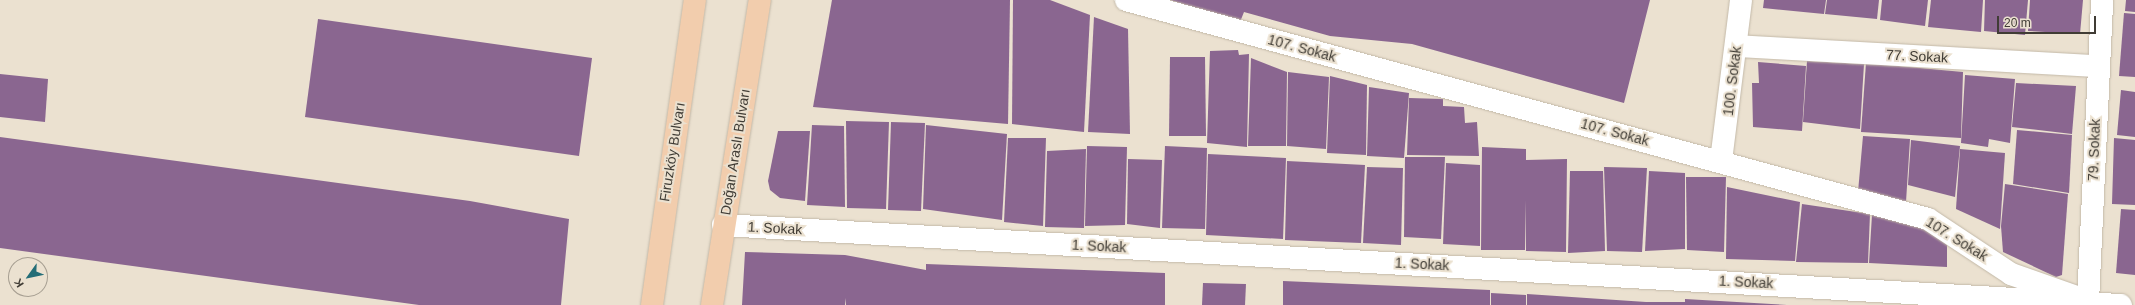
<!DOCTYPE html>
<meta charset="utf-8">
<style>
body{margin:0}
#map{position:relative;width:2135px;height:305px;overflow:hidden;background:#ebe1d0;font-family:Helvetica,sans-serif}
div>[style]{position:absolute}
.building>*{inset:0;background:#8a6690}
.roads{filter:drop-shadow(0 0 1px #c3b9a8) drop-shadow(0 0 1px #c3b9a8)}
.minor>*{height:22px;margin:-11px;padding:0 11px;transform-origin:11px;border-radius:11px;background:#fff}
.primary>*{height:22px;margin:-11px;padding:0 11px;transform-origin:11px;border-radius:11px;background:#f2cdad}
span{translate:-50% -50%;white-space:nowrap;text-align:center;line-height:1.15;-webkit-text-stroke:4px #ebe1d0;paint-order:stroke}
.street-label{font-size:14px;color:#403c35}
.north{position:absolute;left:8px;top:257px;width:40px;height:40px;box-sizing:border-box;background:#ebe1d0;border:1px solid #a79f92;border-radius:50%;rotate:237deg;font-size:11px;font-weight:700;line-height:16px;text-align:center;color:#403c35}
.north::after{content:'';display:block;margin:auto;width:14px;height:18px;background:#236d77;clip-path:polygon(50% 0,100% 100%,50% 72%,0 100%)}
.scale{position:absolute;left:1997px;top:16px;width:99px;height:18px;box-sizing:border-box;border:2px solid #403c35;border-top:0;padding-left:5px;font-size:12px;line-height:14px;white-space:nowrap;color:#403c35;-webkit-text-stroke:3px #ebe1d0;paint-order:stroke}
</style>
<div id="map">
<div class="building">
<div style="clip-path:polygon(832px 0,1010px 0,1008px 124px,813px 107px)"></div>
<div style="clip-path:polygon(1013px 0,1050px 0,1090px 15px,1084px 132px,1012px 124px)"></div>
<div style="clip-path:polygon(1170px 0,1650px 0,1624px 103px,1412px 44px,1330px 36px,1244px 12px,1240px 22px)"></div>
<div style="clip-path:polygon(1764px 0,1826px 0,1824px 14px,1763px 8px)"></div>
<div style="clip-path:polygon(1827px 0,1879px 0,1877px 19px,1825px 14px)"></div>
<div style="clip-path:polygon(1882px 0,1928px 0,1925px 26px,1880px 20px)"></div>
<div style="clip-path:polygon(1931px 0,1983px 0,1981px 32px,1928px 27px)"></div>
<div style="clip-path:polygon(1985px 0,2028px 0,2025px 35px,1984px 31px)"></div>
<div style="clip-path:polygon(2030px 0,2083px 0,2080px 34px,2028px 31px)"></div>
<div style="clip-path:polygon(2126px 0,2135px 0,2135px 12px,2125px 11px)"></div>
<div style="clip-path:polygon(2124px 13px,2135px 14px,2135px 77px,2119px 76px)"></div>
<div style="clip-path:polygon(1094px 17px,1128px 29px,1130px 134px,1088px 132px)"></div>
<div style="clip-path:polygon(318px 19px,592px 58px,579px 156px,305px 117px)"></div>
<div style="clip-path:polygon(1238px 50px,1239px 55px,1249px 54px,1247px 147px,1207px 143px,1210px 51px)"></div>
<div style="clip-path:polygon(1170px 57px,1205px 57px,1206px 136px,1169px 136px)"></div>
<div style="clip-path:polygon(1251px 58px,1287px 72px,1286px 146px,1248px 146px)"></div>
<div style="clip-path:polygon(1807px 61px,1864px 64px,1860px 129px,1803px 122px)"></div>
<div style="clip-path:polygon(1758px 62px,1806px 66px,1802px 131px,1753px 127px,1752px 83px,1759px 83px)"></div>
<div style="clip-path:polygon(1866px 63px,1963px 72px,1961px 138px,1861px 132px)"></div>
<div style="clip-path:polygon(1288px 72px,1329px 77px,1326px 149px,1287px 146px)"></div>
<div style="clip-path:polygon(0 74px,48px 79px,45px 122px,0 117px)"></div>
<div style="clip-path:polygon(1965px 75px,2015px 79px,2010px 143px,1989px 139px,1988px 147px,1961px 143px)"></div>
<div style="clip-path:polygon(1330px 76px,1367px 85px,1366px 155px,1327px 153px)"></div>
<div style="clip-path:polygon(2016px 83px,2076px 86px,2072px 134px,2012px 127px)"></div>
<div style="clip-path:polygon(1369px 87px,1409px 93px,1404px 158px,1367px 156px)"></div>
<div style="clip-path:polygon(2121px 90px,2135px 92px,2135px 137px,2117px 135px)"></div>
<div style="clip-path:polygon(1409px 98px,1443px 99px,1443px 106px,1464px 107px,1465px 123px,1477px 122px,1479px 156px,1407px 155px)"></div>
<div style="clip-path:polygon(846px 121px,889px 122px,886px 209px,847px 208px)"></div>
<div style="clip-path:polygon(891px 122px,925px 123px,921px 211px,888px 210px)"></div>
<div style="clip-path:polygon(812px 125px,844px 126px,845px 207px,807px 205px)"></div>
<div style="clip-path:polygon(926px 125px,1007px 134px,1002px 220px,923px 209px)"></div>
<div style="clip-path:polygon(2017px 130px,2072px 135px,2069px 193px,2013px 184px)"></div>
<div style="clip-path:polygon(778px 131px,810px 131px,805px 201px,780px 198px,770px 190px,768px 181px)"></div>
<div style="clip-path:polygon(1863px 136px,1910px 139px,1906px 202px,1858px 192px)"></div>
<div style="clip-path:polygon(0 137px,470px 201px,569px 219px,561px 305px,419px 305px,0 248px)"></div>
<div style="clip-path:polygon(1008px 138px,1046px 138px,1043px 226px,1004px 222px)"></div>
<div style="clip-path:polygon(2114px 138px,2135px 140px,2135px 205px,2112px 204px)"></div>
<div style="clip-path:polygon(1911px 140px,1960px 146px,1955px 197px,1908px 185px)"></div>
<div style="clip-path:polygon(1087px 146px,1127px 147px,1125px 225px,1085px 226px)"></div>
<div style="clip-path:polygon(1165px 146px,1207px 148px,1205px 229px,1162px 228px)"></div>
<div style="clip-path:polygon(1482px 147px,1526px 149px,1526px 160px,1567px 159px,1566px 252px,1526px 251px,1526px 200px,1525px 250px,1481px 250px)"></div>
<div style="clip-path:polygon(1086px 149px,1084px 228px,1045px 227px,1047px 151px)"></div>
<div style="clip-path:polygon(1960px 149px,2005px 153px,2000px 229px,1956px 209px)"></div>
<div style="clip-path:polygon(1208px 154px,1286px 158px,1283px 239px,1206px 235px)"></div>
<div style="clip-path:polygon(1405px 157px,1445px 157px,1441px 239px,1404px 237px)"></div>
<div style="clip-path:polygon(1128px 159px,1162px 160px,1160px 228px,1127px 224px)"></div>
<div style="clip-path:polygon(1287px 161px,1365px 165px,1361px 243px,1285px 240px)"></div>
<div style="clip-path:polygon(1446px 163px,1480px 165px,1480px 246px,1443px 244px)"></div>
<div style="clip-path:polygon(1367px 167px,1403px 168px,1401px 245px,1363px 243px)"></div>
<div style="clip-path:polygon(1604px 167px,1647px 168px,1642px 252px,1607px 251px)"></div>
<div style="clip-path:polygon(1570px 171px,1603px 171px,1605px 251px,1568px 253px)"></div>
<div style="clip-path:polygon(1649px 171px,1685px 173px,1685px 249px,1645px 251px)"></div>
<div style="clip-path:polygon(1686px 177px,1726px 177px,1724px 252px,1687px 250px)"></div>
<div style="clip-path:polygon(2005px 184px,2068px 194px,2062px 275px,2056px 277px,2003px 252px,2001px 226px)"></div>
<div style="clip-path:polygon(1727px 187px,1800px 202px,1795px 261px,1726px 259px)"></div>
<div style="clip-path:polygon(1802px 204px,1870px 214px,1868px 263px,1796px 262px)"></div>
<div style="clip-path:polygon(2121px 209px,2135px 210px,2135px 275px,2116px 273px)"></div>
<div style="clip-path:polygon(1872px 215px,1920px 223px,1947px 245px,1947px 267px,1869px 263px)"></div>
<div style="clip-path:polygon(745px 252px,845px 255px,926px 270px,926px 264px,1165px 273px,1165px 305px,846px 305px,845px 298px,845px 305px,742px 305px)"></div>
<div style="clip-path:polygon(1283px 281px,1490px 290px,1490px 305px,1283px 305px)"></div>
<div style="clip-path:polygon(1203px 283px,1246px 284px,1245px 305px,1202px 305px)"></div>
<div style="clip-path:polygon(1491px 293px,1526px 295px,1526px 305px,1491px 305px)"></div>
<div style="clip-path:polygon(1527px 294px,1646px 302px,1685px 302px,1685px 299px,1787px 305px,1527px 305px)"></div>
</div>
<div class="roads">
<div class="minor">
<div style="left:1126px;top:0;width:831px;rotate:15.27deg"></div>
<div style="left:1928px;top:219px;width:100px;rotate:33.5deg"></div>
<div style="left:2011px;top:274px;width:82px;rotate:19.3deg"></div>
<div style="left:2088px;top:301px;width:301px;rotate:-87.3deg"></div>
<div style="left:1736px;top:46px;width:363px;rotate:3.2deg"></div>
<div style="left:1721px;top:161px;width:162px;rotate:-82.9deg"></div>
<div style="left:723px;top:225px;width:1400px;rotate:3.28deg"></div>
</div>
<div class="primary">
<div style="left:652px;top:305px;width:308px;rotate:-82deg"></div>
<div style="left:712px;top:305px;width:309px;rotate:-81.1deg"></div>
</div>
</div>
<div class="street-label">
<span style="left:1302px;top:48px;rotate:15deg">107. Sokak</span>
<span style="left:1917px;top:56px;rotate:3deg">77. Sokak</span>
<span style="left:1732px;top:81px;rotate:-83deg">100. Sokak</span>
<span style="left:1615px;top:132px;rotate:15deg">107. Sokak</span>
<span style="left:2094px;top:150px;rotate:-88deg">79. Sokak</span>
<span style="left:672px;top:152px;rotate:-81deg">Firuzköy Bulvarı</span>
<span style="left:735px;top:152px;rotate:-81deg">Doğan Araslı Bulvarı</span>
<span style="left:775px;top:228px;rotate:3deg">1. Sokak</span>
<span style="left:1957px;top:239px;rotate:32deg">107. Sokak</span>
<span style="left:1099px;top:246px;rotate:3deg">1. Sokak</span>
<span style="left:1422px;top:264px;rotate:3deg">1. Sokak</span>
<span style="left:1746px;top:282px;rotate:3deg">1. Sokak</span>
</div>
<div class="north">K</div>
<div class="scale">20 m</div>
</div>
